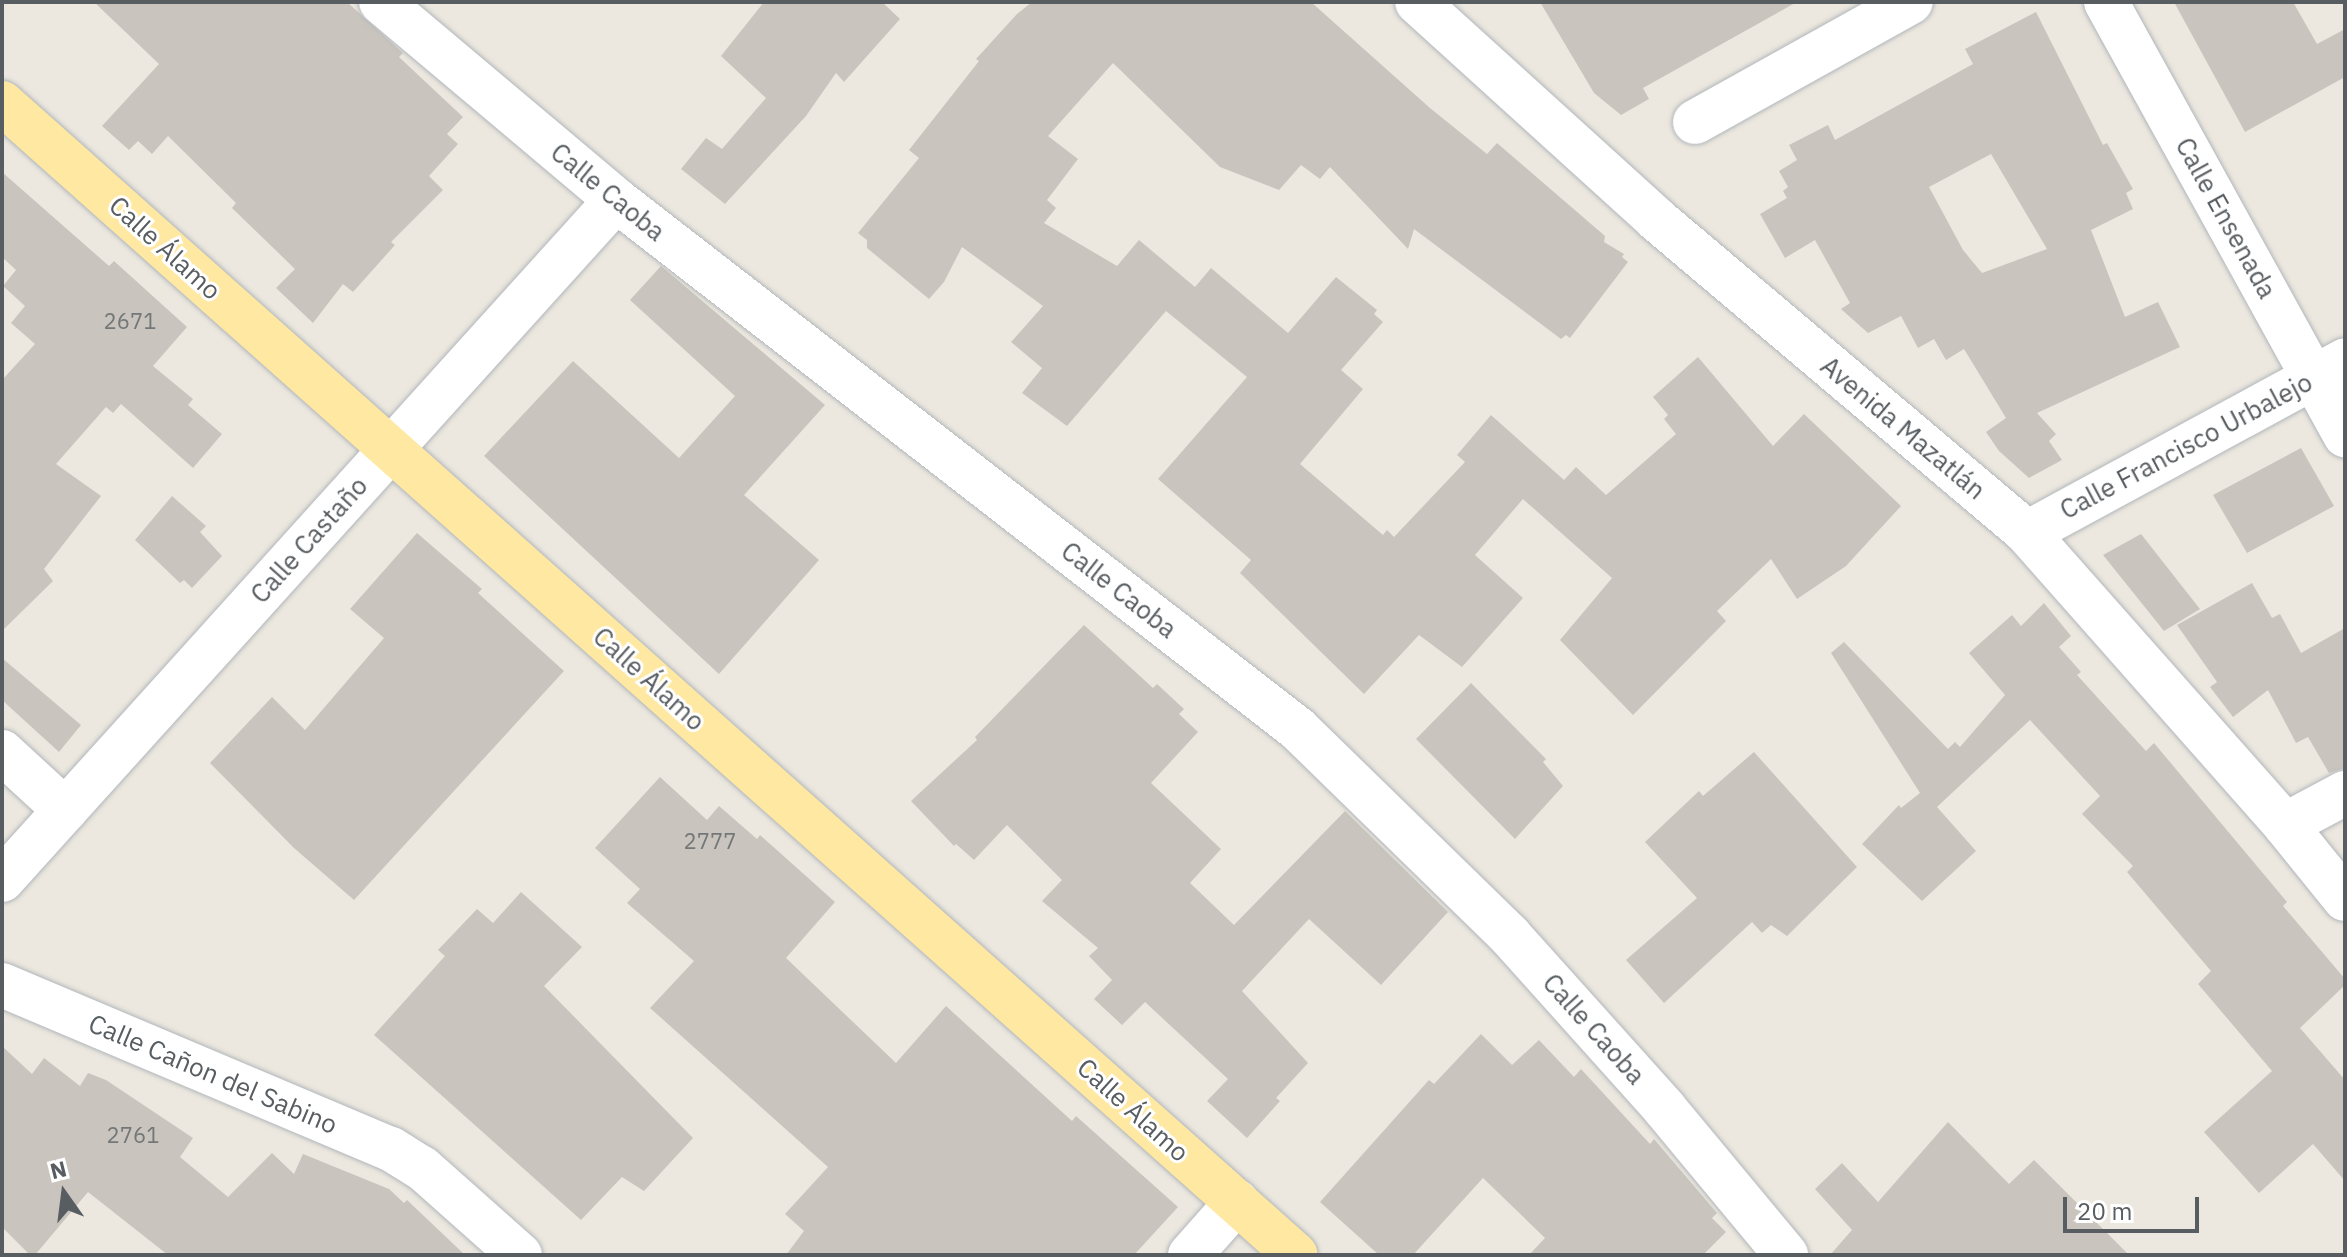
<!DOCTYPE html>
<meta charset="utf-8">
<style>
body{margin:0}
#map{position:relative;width:2347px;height:1257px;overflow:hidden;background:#ece8df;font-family:"IBM Plex Sans",sans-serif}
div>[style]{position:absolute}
.building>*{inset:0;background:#c9c5be}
.roads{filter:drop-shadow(0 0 2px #b2b6bb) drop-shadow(0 0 2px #b2b6bb)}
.minor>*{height:44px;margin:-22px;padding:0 22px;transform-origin:22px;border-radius:22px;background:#fff}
.major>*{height:44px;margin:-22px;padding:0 22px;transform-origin:22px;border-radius:22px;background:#ffe8a1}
span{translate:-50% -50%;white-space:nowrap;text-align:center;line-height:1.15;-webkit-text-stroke:6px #fff;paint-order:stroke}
.number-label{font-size:22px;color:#747778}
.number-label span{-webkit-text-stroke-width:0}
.street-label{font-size:26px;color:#585d61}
.frame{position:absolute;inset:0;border:4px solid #585d61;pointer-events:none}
.north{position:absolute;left:24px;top:1153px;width:80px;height:80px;-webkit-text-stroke:6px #fff;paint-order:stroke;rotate:346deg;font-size:22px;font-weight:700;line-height:32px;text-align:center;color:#585d61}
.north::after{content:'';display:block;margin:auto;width:28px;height:36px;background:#585d61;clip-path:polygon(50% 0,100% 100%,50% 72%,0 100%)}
.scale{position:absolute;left:2063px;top:1197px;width:136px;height:36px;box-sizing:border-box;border:4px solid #585d61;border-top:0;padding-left:10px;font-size:24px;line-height:28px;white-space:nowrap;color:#585d61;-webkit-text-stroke:6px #fff;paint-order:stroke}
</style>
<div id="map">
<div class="building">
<div style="clip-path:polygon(94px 2px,347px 2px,403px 53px,399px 57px,463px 117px,447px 134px,458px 144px,429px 176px,443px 190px,391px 242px,395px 245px,353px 292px,343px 284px,313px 323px,276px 288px,295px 269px,232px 208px,236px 203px,168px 136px,152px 154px,138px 141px,129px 150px,102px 126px,159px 64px)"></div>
<div style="clip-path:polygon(764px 2px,882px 2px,900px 19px,844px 82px,836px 73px,806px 116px,725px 204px,681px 169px,706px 138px,722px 149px,766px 98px,721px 56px)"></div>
<div style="clip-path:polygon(1032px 2px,1311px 2px,1430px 108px,1487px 154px,1497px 143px,1605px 236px,1604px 242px,1624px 254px,1622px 257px,1628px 262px,1570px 338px,1566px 335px,1561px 339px,1414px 229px,1408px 249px,1330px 167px,1320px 179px,1301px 165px,1279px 190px,1220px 167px,1113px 63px,1048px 136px,1078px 159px,1047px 200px,1056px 208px,1044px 223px,1117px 266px,1139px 240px,1195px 287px,1211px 268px,1288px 333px,1336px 277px,1377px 310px,1374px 314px,1383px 322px,1341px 370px,1363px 389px,1300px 464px,1383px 535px,1387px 530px,1394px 537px,1465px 462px,1457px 455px,1491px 415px,1564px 480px,1576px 467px,1606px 495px,1676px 434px,1664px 419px,1668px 415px,1653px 397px,1698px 357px,1773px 446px,1804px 414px,1901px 506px,1846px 566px,1797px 599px,1771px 559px,1717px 611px,1726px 621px,1633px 715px,1560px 640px,1612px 578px,1523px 499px,1475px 555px,1523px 598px,1462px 667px,1419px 635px,1364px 694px,1240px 573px,1251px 560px,1158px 479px,1247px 377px,1166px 311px,1067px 426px,1022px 393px,1042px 368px,1011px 342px,1043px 306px,962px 247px,944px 282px,929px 299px,867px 248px,867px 240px,858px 233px,919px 158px,909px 150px,979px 61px,976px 59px,1017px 14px)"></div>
<div style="clip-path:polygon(1540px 2px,1797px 2px,1643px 88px,1649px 99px,1621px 115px,1594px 93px)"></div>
<div style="clip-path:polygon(2174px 2px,2293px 2px,2317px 44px,2345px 29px,2345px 77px,2245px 132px)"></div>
<div style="clip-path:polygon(evenodd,2036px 12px,2103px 145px,2107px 143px,2133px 189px,2126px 193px,2133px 209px,2091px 230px,2125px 317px,2158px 302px,2180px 347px,2037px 413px,2056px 434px,2049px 441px,2062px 460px,2029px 478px,1999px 451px,1986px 432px,2006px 418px,1964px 349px,1946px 360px,1934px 339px,1918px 348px,1901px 316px,1868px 333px,1841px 309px,1850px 303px,1815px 240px,1785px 258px,1760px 214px,1787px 198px,1783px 191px,1788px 187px,1779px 171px,1797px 160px,1789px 145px,1828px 125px,1835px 140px,1973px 64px,1965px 49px,2036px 12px,1991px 154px,2047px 249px,1982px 273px,1963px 250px,1929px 187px,1991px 154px)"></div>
<div style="clip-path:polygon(2px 172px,109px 266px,114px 261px,187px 327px,153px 366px,193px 399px,188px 405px,222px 434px,193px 468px,121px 404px,113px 413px,106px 407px,56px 464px,101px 496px,44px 569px,53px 581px,2px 631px,2px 380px,35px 344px,11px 323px,25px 306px,3px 286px,16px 270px,2px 257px)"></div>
<div style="clip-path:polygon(661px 266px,825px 405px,744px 495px,819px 560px,719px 674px,484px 456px,573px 361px,679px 458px,735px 396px,630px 300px)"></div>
<div style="clip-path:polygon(2301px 448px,2334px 506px,2247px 553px,2213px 495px)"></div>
<div style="clip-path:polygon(172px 496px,206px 526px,200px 532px,222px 556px,192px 588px,184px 580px,180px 583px,135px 540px)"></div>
<div style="clip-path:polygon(417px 533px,482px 589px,478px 593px,564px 671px,354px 900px,294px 848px,210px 763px,272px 697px,305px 730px,384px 638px,350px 609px)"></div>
<div style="clip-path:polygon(2141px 534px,2200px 609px,2164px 631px,2103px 555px)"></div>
<div style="clip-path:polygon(2252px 583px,2272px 618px,2280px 614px,2301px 653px,2345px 628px,2345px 768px,2329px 773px,2308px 737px,2296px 743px,2268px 690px,2233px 717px,2210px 687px,2217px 682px,2177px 625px)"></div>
<div style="clip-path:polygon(2044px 603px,2071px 636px,2059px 647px,2081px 672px,2077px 675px,2146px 751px,2154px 743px,2287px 902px,2283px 906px,2345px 979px,2345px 985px,2300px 1028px,2345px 1080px,2345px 1181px,2313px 1144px,2259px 1193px,2204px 1132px,2272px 1071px,2198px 984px,2211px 971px,2127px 872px,2133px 866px,2082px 814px,2100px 796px,2030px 720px,1937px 807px,1976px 851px,1922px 901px,1862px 844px,1899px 805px,1901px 808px,1920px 793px,1831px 653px,1844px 642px,1948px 749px,1955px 742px,1960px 747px,2005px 695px,1969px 653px,2012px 615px,2021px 626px)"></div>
<div style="clip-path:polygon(1084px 625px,1153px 688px,1157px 684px,1184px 709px,1179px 714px,1198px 732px,1151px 783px,1221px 849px,1190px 883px,1234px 925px,1345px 811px,1448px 912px,1381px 985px,1309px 919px,1242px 991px,1308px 1063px,1276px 1098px,1280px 1101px,1247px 1138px,1207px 1101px,1228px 1079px,1145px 1002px,1122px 1025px,1094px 999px,1112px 980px,1089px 956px,1098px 948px,1042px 901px,1062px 880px,1007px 825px,974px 860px,956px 844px,954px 846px,911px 801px,977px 740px,975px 737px)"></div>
<div style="clip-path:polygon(2px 658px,81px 725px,59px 752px,2px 700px)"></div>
<div style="clip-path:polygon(1471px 683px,1546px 759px,1543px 762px,1563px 786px,1515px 839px,1416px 739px)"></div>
<div style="clip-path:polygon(1754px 752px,1857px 867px,1787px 936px,1771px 925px,1762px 933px,1752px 922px,1664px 1003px,1626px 960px,1697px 898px,1645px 842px,1699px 791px,1703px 796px)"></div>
<div style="clip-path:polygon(660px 777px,707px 820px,719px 806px,757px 839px,760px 835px,835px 902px,786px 958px,896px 1063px,946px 1006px,1072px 1121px,1076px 1116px,1178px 1207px,1134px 1255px,786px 1255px,804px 1231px,785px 1214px,828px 1167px,650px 1008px,694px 961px,627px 903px,640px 889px,595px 848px)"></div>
<div style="clip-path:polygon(521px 892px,582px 947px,544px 986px,693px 1138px,644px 1191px,622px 1177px,581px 1220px,374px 1035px,445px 956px,438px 950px,477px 909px,493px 923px)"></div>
<div style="clip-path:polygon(1481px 1034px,1512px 1065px,1539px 1040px,1574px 1077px,1581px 1069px,1650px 1144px,1654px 1139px,1717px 1213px,1712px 1218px,1726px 1232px,1703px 1255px,1529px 1255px,1545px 1238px,1483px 1178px,1413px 1255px,1379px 1255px,1320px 1202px,1429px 1080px,1434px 1084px)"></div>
<div style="clip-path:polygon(2px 1046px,32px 1074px,44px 1058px,80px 1086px,88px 1073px,106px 1080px,193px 1138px,180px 1157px,228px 1197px,272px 1153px,294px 1174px,303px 1154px,389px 1189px,404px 1203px,407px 1200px,465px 1255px,168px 1255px,88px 1192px,35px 1255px,30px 1255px,2px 1227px)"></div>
<div style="clip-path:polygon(1948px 1122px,2009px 1184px,2034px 1160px,2129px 1255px,1830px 1255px,1852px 1230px,1815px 1189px,1842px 1163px,1878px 1202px)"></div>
</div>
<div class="roads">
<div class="minor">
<div style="left:381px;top:2px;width:307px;rotate:40.1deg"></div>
<div style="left:616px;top:200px;width:863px;rotate:37.8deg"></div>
<div style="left:1298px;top:729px;width:296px;rotate:44.3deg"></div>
<div style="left:1510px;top:936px;width:232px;rotate:48.1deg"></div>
<div style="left:1665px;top:1109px;width:190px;rotate:50.3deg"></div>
<div style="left:1417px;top:2px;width:323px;rotate:42.2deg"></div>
<div style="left:1656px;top:219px;width:486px;rotate:40.2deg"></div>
<div style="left:2027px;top:533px;width:390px;rotate:48.5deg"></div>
<div style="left:2285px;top:825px;width:95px;rotate:51deg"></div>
<div style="left:2106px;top:2px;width:495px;rotate:61.1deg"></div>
<div style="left:1695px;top:122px;width:247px;rotate:-29.1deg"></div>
<div style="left:2027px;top:533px;width:362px;rotate:-28.5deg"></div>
<div style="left:2px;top:752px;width:86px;rotate:42.6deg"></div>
<div style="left:2285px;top:825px;width:68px;rotate:-28.1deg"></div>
<div style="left:2px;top:880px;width:916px;rotate:-47.92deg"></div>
<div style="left:2px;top:985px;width:422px;rotate:22.9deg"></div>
<div style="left:391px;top:1149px;width:36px;rotate:32deg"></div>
<div style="left:422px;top:1168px;width:131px;rotate:41.6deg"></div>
<div style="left:1190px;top:1255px;width:71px;rotate:-48.4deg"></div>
</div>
<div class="major">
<div style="left:2px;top:103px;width:1732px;rotate:41.68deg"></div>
</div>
</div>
<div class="number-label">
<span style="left:130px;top:321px">2671</span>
<span style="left:710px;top:841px">2777</span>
<span style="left:133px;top:1135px">2761</span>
</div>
<div class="street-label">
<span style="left:608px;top:192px;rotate:39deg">Calle Caoba</span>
<span style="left:2226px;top:218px;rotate:61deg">Calle Ensenada</span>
<span style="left:165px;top:248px;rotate:42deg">Calle Álamo</span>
<span style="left:1903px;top:428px;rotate:40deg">Avenida Mazatlán</span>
<span style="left:2186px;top:446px;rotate:-28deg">Calle Francisco Urbalejo</span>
<span style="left:309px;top:540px;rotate:-48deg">Calle Castaño</span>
<span style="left:1119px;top:590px;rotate:38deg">Calle Caoba</span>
<span style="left:649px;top:679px;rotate:42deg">Calle Álamo</span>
<span style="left:1594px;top:1029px;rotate:48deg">Calle Caoba</span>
<span style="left:213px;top:1074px;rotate:23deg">Calle Cañon del Sabino</span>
<span style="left:1133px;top:1110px;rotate:42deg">Calle Álamo</span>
</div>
<div class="frame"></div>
<div class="north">N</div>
<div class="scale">20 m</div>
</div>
